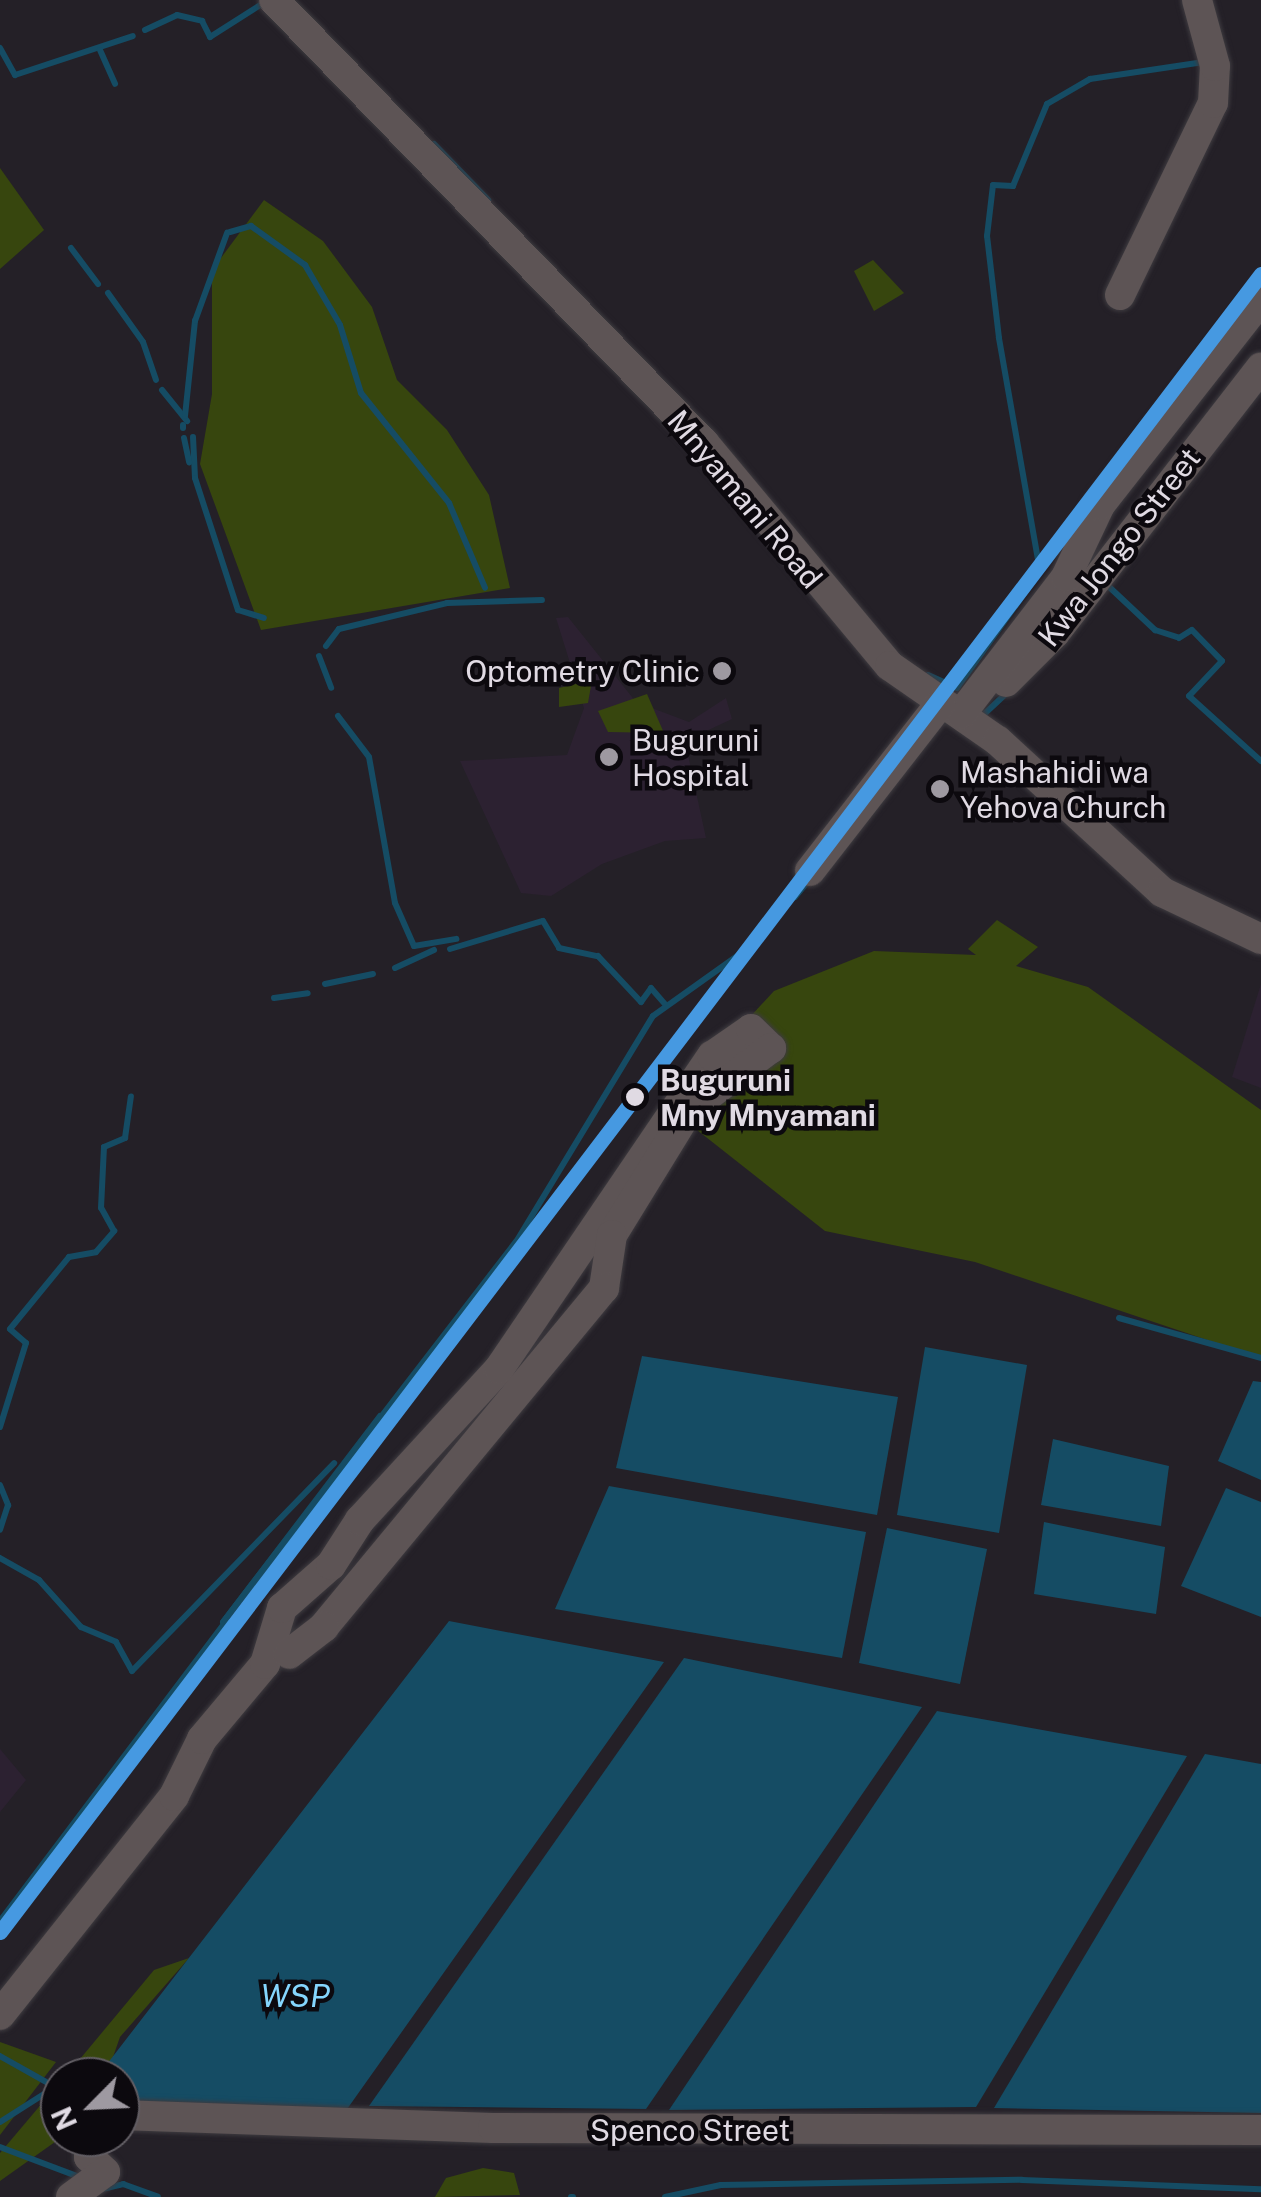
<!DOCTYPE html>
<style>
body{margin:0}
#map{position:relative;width:1261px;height:2197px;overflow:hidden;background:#242027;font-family:"Public Sans",sans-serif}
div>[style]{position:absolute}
.built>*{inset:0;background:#2c2131}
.green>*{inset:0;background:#37460e}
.water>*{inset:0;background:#154c64}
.stream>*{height:6px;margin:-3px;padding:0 3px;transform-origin:3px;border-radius:3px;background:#154c64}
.roads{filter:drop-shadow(0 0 2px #3e3b40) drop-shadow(0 0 2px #3e3b40)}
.minor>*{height:30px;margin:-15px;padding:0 15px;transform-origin:15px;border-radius:15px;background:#5d5455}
.rail-1>*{height:15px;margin:-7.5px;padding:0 7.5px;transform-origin:7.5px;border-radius:7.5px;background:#4699e1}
.dots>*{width:28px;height:28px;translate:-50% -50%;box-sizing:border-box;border:5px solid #0c090e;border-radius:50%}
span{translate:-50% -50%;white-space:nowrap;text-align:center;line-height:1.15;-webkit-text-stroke:9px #0c090e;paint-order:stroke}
.street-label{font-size:30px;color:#e0dae3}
.poi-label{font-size:30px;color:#e0dae3}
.right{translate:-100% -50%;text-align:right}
.left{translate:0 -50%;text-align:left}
.stop-label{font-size:30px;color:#e0dae3;font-weight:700}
.water-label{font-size:32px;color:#85d6fe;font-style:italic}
.north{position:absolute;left:40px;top:2057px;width:100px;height:100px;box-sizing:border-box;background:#0c090e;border:2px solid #615d63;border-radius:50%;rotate:246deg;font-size:28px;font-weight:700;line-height:40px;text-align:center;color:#e0dae3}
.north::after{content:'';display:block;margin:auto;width:35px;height:45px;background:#9e99a1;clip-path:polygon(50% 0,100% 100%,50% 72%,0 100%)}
</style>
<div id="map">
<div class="built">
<div style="clip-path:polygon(568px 617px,636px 702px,689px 722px,726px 698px,732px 719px,685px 741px,706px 838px,665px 841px,602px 864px,551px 896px,521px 893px,460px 761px,567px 755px,584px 708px,556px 618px)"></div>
<div style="clip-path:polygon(1261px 984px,1261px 1088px,1232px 1077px)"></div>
<div style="clip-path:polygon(0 1749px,26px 1780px,0 1812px)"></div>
</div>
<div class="green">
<div style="clip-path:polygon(0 168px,44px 230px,0 269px)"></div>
<div style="clip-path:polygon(264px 200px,323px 241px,372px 307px,397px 380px,447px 430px,489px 495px,510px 588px,261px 630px,200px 464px,212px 394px,212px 270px)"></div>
<div style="clip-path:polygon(873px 260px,904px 293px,874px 311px,854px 271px)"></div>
<div style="clip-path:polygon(592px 680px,588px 703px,559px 707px,559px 688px)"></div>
<div style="clip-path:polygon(647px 694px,664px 733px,608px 732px,598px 711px)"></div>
<div style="clip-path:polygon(997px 920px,1038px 947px,1016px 966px,1088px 987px,1261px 1110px,1261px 1358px,975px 1262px,825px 1231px,692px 1126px,722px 1047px,774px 991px,874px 951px,976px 955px,968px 949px)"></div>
<div style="clip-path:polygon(189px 1958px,120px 2037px,106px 2077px,65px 2077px,154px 1970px)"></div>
<div style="clip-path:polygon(0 2042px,56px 2062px,0 2135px)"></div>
<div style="clip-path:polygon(60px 2082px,62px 2137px,0 2181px,0 2153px)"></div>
<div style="clip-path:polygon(483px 2168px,514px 2173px,520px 2195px,435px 2197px,446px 2178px)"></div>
</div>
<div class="water">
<div style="clip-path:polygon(925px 1347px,1027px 1365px,999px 1533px,897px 1515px)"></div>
<div style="clip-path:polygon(642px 1356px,898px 1397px,877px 1515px,616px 1468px)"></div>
<div style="clip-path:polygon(1253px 1381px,1261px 1382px,1261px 1480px,1218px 1461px)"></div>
<div style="clip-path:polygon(1053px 1439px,1169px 1466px,1161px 1526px,1041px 1505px)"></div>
<div style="clip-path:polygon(609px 1486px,866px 1532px,842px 1658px,555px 1609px)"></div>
<div style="clip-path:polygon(1226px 1488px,1261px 1502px,1261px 1617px,1181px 1586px)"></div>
<div style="clip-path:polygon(1044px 1522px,1165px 1547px,1156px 1614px,1034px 1594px)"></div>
<div style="clip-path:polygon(887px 1528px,987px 1549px,960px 1684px,859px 1663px)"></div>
<div style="clip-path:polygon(449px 1621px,664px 1662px,345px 2112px,120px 2107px,120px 2077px,97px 2077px)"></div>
<div style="clip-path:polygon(684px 1658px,922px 1707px,646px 2109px,369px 2106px)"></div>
<div style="clip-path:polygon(937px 1711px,1187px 1756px,976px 2107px,669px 2110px)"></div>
<div style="clip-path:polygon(1205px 1754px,1261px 1764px,1261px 2113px,994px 2108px)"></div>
</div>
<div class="stream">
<div style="left:145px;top:30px;width:35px;rotate:-25deg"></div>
<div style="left:177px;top:15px;width:26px;rotate:13deg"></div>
<div style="left:202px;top:21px;width:18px;rotate:63deg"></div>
<div style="left:210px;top:37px;width:65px;rotate:-32.5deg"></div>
<div style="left:0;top:48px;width:31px;rotate:61deg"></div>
<div style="left:15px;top:75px;width:124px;rotate:-18.3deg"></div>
<div style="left:100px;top:50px;width:37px;rotate:66deg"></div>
<div style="left:434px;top:144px;width:78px;rotate:46deg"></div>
<div style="left:230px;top:232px;width:22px;rotate:-16deg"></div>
<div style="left:251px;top:226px;width:67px;rotate:35.8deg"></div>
<div style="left:305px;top:265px;width:69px;rotate:59.7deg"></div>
<div style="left:340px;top:325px;width:71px;rotate:72.8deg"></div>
<div style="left:361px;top:393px;width:141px;rotate:51.3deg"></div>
<div style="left:449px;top:503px;width:92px;rotate:67deg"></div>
<div style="left:71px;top:248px;width:45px;rotate:53.1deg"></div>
<div style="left:108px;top:293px;width:60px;rotate:54.5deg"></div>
<div style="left:143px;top:342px;width:40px;rotate:71.1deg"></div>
<div style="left:162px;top:390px;width:40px;rotate:51deg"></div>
<div style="left:185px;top:416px;width:96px;rotate:-84deg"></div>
<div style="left:195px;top:321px;width:94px;rotate:-70deg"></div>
<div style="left:183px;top:428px;width:3px;rotate:-90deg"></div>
<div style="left:193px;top:437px;width:41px;rotate:87.2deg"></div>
<div style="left:195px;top:478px;width:139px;rotate:72deg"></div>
<div style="left:238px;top:610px;width:27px;rotate:17deg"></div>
<div style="left:184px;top:438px;width:25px;rotate:78deg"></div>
<div style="left:1105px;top:583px;width:69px;rotate:43.2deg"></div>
<div style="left:1155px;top:630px;width:25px;rotate:18deg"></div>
<div style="left:1179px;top:638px;width:15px;rotate:-32deg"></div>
<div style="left:1192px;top:630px;width:43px;rotate:45.9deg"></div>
<div style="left:1222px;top:661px;width:48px;rotate:133.3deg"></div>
<div style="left:1189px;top:696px;width:97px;rotate:42.1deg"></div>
<div style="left:326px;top:646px;width:21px;rotate:-53deg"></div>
<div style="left:339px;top:629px;width:111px;rotate:-13.5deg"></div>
<div style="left:447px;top:603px;width:95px;rotate:-1.8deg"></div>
<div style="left:319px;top:656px;width:34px;rotate:69deg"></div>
<div style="left:928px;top:675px;width:32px;rotate:24deg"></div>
<div style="left:957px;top:688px;width:143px;rotate:-54.6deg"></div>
<div style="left:1040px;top:571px;width:237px;rotate:-100deg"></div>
<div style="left:999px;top:338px;width:103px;rotate:-96.7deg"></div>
<div style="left:987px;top:236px;width:51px;rotate:-83.3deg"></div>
<div style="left:993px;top:185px;width:20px;rotate:3deg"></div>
<div style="left:1013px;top:186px;width:89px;rotate:-67.5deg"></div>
<div style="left:1047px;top:104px;width:50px;rotate:-30.2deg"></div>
<div style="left:1090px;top:79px;width:115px;rotate:-8.5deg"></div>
<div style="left:338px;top:716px;width:51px;rotate:52.9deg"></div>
<div style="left:369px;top:757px;width:148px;rotate:79.9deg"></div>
<div style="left:395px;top:903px;width:47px;rotate:66.2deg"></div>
<div style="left:414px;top:946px;width:43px;rotate:-9.5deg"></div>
<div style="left:981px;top:717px;width:37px;rotate:-43deg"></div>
<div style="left:795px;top:897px;width:23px;rotate:-50deg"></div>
<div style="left:450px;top:949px;width:97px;rotate:-16.8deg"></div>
<div style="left:543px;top:921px;width:31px;rotate:59deg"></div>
<div style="left:559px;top:948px;width:40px;rotate:12deg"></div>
<div style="left:598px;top:956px;width:63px;rotate:46.9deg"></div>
<div style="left:641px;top:1002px;width:17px;rotate:-54deg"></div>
<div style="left:651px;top:988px;width:23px;rotate:49deg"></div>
<div style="left:395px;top:968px;width:43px;rotate:-24.8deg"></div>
<div style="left:325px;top:984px;width:49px;rotate:-11.8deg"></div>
<div style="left:274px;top:998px;width:34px;rotate:-8deg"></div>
<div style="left:1119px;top:1318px;width:148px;rotate:15.7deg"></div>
<div style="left:380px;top:1416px;width:259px;rotate:127.3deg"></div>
<div style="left:223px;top:1622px;width:480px;rotate:-52.4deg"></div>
<div style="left:516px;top:1242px;width:264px;rotate:-58.8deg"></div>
<div style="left:653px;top:1016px;width:112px;rotate:-35.5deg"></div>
<div style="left:744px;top:951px;width:52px;rotate:-48.1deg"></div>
<div style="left:0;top:1427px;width:88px;rotate:-72.8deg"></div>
<div style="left:26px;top:1343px;width:21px;rotate:-139deg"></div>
<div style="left:10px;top:1329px;width:93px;rotate:-50.7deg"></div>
<div style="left:69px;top:1257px;width:27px;rotate:-10deg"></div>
<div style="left:96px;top:1252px;width:28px;rotate:-49deg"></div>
<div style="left:114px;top:1231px;width:26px;rotate:-119deg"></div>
<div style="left:101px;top:1208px;width:61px;rotate:-87.2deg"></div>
<div style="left:104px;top:1147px;width:23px;rotate:-23deg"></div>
<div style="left:125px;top:1138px;width:42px;rotate:-81.9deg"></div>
<div style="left:0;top:1485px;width:22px;rotate:68deg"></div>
<div style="left:8px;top:1505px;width:26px;rotate:108deg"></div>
<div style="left:0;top:1558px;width:45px;rotate:29.4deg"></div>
<div style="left:39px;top:1580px;width:63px;rotate:48.2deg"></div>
<div style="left:81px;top:1627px;width:38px;rotate:23deg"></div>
<div style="left:116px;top:1642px;width:33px;rotate:61deg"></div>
<div style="left:132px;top:1671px;width:290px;rotate:-45.8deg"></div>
<div style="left:0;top:1921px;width:376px;rotate:-53deg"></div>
<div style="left:0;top:2056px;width:63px;rotate:29.4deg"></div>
<div style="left:55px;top:2087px;width:65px;rotate:147.5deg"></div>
<div style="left:0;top:2147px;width:88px;rotate:20.7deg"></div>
<div style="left:102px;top:2189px;width:22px;rotate:-13deg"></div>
<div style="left:123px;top:2184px;width:37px;rotate:20deg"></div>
<div style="left:571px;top:2197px;width:2px"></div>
<div style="left:665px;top:2197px;width:57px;rotate:-12.1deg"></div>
<div style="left:721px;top:2185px;width:301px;rotate:-1deg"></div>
<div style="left:1022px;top:2180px;width:239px;rotate:2.2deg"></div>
</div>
<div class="roads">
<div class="minor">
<div style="left:274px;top:0;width:617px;rotate:45.85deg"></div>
<div style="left:704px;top:443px;width:290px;rotate:50.2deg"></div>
<div style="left:890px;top:666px;width:131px;rotate:34.8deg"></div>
<div style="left:998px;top:741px;width:223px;rotate:42.6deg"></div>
<div style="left:1162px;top:892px;width:110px;rotate:25.4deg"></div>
<div style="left:1120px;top:295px;width:213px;rotate:-64.2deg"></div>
<div style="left:1213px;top:103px;width:37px;rotate:-87deg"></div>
<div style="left:1215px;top:66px;width:68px;rotate:-105.3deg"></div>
<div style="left:1006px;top:682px;width:69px;rotate:-45deg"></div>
<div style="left:1055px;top:633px;width:336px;rotate:-52.2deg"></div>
<div style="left:961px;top:714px;width:173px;rotate:-52.5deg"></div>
<div style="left:1066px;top:577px;width:80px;rotate:-64.7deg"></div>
<div style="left:1100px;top:505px;width:261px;rotate:-51.9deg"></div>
<div style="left:810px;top:871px;width:213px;rotate:-52.1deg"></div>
<div style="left:0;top:2015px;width:280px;rotate:-51.5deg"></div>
<div style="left:174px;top:1796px;width:64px;rotate:-63.8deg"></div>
<div style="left:202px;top:1739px;width:98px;rotate:-50deg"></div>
<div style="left:265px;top:1664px;width:59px;rotate:-73.1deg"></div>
<div style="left:282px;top:1608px;width:65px;rotate:-41.3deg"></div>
<div style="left:331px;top:1565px;width:54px;rotate:-57.2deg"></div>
<div style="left:360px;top:1520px;width:205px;rotate:-47.4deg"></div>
<div style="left:499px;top:1369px;width:379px;rotate:-55.8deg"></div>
<div style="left:712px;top:1056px;width:47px;rotate:-34.7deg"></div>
<div style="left:751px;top:1029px;width:28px;rotate:44deg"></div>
<div style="left:771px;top:1048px;width:103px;rotate:142.9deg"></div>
<div style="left:689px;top:1110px;width:147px;rotate:121.6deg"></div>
<div style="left:612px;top:1235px;width:54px;rotate:98.6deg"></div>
<div style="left:604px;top:1288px;width:440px;rotate:129.6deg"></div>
<div style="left:324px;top:1627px;width:44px;rotate:142.4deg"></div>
<div style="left:120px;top:2115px;width:373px;rotate:2deg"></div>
<div style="left:493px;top:2128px;width:768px;rotate:0.15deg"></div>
<div style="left:91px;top:2137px;width:20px;rotate:96deg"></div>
<div style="left:89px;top:2157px;width:22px;rotate:43deg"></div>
<div style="left:71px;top:2197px;width:42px;rotate:-36.3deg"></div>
</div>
</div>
<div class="rail-1">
<div style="left:0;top:1932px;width:2083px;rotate:-52.75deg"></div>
</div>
<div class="dots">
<div style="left:722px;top:671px;background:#9e99a1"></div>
<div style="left:609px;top:757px;background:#9e99a1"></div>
<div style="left:940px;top:789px;background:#9e99a1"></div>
<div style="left:635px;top:1097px;background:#e0dae3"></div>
</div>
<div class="street-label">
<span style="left:745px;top:499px;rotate:50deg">Mnyamani Road</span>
<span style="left:1119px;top:547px;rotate:-52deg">Kwa Jongo Street</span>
<span style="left:690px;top:2130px">Spenco Street</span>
</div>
<div class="poi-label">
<span class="right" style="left:700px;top:671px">Optometry Clinic</span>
<span class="left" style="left:632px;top:757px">Buguruni<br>Hospital</span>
<span class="left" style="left:960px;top:789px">Mashahidi wa<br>Yehova Church</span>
</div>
<div class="stop-label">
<span class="left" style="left:660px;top:1097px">Buguruni<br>Mny Mnyamani</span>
</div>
<div class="water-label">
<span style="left:295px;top:1996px">WSP</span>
</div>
<div class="north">N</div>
</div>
